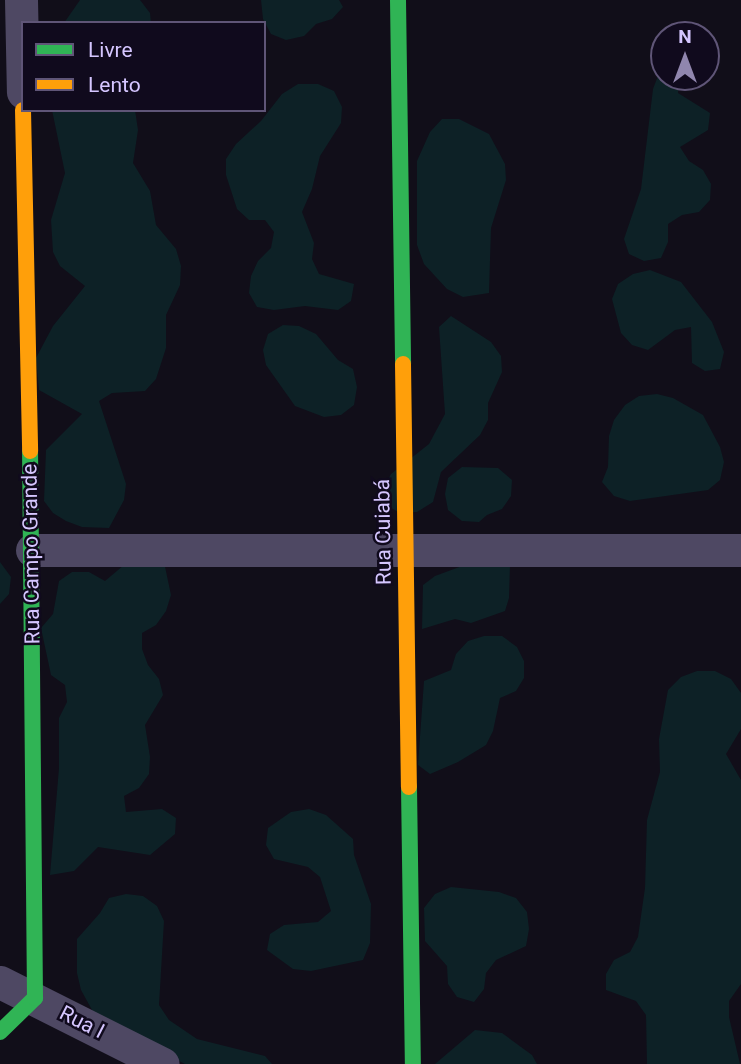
<!DOCTYPE html>
<meta charset="utf-8">
<style>
body{margin:0}
#map{position:relative;width:741px;height:1064px;overflow:hidden;background:#110e19;font-family:Roboto,sans-serif}
div>[style]{position:absolute}
.green>*{inset:0;background:#0d2126}
.street>*{height:33px;margin:-16.5px;padding:0 16.5px;transform-origin:16.5px;border-radius:16.5px;background:#4e4863}
.fast>*{height:16px;margin:-8px;padding:0 8px;transform-origin:8px;border-radius:8px;background:#30b455}
.slow>*{height:16px;margin:-8px;padding:0 8px;transform-origin:8px;border-radius:8px;background:#ff9f0a}
span{translate:-50% -50%;white-space:nowrap;text-align:center;line-height:1.15;-webkit-text-stroke:5px #100a1d;paint-order:stroke}
.street-label{font-size:21px;color:#d5c6ff}
.legend{position:absolute;left:21px;top:21px;width:245px;height:91px;box-sizing:border-box;background:#100a1d;border:2px solid #5f5577;margin:0;padding:9px 12px;list-style:none;font-size:21px;color:#d5c6ff}
.legend li{display:flex;align-items:center;gap:14px;height:35px}
.legend b{width:35px;border:2px solid #5f5577}
.north{position:absolute;left:650px;top:21px;width:70px;height:70px;box-sizing:border-box;background:#100a1d;border:2px solid #5f5577;border-radius:50%;rotate:0deg;font-size:19px;font-weight:700;line-height:28px;text-align:center;color:#d5c6ff}
.north::after{content:'';display:block;margin:auto;width:24px;height:32px;background:#9086ae;clip-path:polygon(50% 0,100% 100%,50% 72%,0 100%)}
</style>
<div id="map">
<div class="green">
<div style="clip-path:polygon(80px 0,140px 0,150px 13px,151px 23px,64px 23px)"></div>
<div style="clip-path:polygon(261px 0,339px 0,343px 7px,332px 19px,316px 24px,304px 36px,286px 40px,271px 34px,263px 19px)"></div>
<div style="clip-path:polygon(664px 60px,664px 77px,679px 77px,678px 93px,710px 113px,708px 130px,680px 147px,689px 161px,703px 170px,711px 184px,710px 200px,699px 212px,682px 215px,668px 224px,668px 242px,661px 258px,644px 261px,629px 254px,624px 239px,641px 189px,653px 89px)"></div>
<div style="clip-path:polygon(298px 84px,318px 84px,334px 91px,342px 107px,341px 123px,320px 156px,312px 189px,302px 212px,314px 243px,312px 259px,319px 274px,354px 284px,351px 301px,338px 310px,305px 306px,274px 310px,257px 307px,249px 293px,251px 276px,258px 261px,271px 248px,274px 232px,265px 220px,249px 220px,237px 209px,226px 175px,226px 159px,236px 144px,261px 121px,282px 94px)"></div>
<div style="clip-path:polygon(52px 110px,135px 110px,138px 130px,133px 163px,150px 191px,156px 225px,176px 249px,181px 266px,180px 285px,166px 315px,166px 348px,156px 379px,145px 391px,112px 393px,99px 401px,126px 484px,124px 500px,109px 528px,82px 527px,66px 521px,53px 513px,44px 501px,46px 450px,82px 414px,39px 390px,36px 358px,53px 326px,85px 286px,60px 266px,53px 252px,51px 220px,65px 173px)"></div>
<div style="clip-path:polygon(442px 119px,459px 119px,489px 134px,505px 164px,506px 180px,491px 228px,489px 293px,463px 297px,447px 289px,424px 264px,417px 245px,417px 161px,430px 132px)"></div>
<div style="clip-path:polygon(650px 270px,681px 282px,712px 322px,724px 352px,720px 369px,705px 371px,692px 363px,691px 327px,675px 330px,648px 350px,632px 345px,621px 333px,612px 299px,618px 284px,633px 274px)"></div>
<div style="clip-path:polygon(451px 316px,491px 342px,501px 356px,502px 372px,488px 403px,488px 420px,480px 435px,441px 472px,433px 502px,417px 512px,400px 513px,386px 505px,383px 489px,391px 474px,429px 444px,445px 414px,439px 327px)"></div>
<div style="clip-path:polygon(283px 325px,299px 326px,316px 334px,338px 360px,353px 369px,357px 387px,354px 405px,341px 415px,324px 417px,295px 406px,266px 365px,263px 350px,268px 334px)"></div>
<div style="clip-path:polygon(657px 394px,673px 398px,703px 415px,720px 447px,724px 462px,720px 480px,708px 490px,630px 501px,614px 496px,602px 482px,608px 467px,609px 436px,614px 420px,625px 405px,639px 396px)"></div>
<div style="clip-path:polygon(462px 467px,498px 468px,512px 480px,511px 496px,502px 509px,487px 515px,479px 522px,462px 521px,448px 510px,445px 494px,448px 478px)"></div>
<div style="clip-path:polygon(163px 557px,171px 595px,166px 611px,156px 625px,142px 633px,142px 649px,148px 665px,159px 679px,163px 695px,145px 725px,150px 757px,149px 774px,139px 788px,124px 796px,126px 812px,162px 809px,176px 818px,175px 834px,150px 855px,98px 847px,74px 871px,50px 875px,59px 768px,59px 718px,67px 702px,65px 685px,51px 675px,41px 628px,53px 614px,59px 581px,72px 572px,89px 572px,105px 581px,124px 565px)"></div>
<div style="clip-path:polygon(481px 559px,510px 565px,509px 598px,505px 611px,471px 623px,455px 619px,422px 629px,423px 585px,435px 576px)"></div>
<div style="clip-path:polygon(0 562px,11px 577px,9px 594px,0 604px)"></div>
<div style="clip-path:polygon(484px 636px,502px 636px,517px 647px,524px 661px,524px 678px,516px 691px,500px 698px,493px 731px,486px 745px,458px 762px,430px 774px,418px 765px,424px 681px,451px 670px,456px 654px,468px 641px)"></div>
<div style="clip-path:polygon(697px 671px,715px 671px,731px 679px,741px 693px,741px 729px,726px 754px,741px 780px,741px 984px,729px 1001px,729px 1017px,740px 1064px,647px 1064px,646px 1015px,636px 1001px,606px 990px,606px 974px,614px 960px,630px 952px,638px 937px,645px 888px,647px 820px,660px 772px,659px 739px,668px 690px,681px 677px)"></div>
<div style="clip-path:polygon(309px 809px,326px 815px,353px 839px,354px 855px,371px 904px,370px 943px,363px 960px,311px 971px,293px 969px,267px 950px,270px 934px,284px 925px,318px 922px,331px 911px,320px 877px,308px 867px,274px 859px,266px 845px,268px 828px,291px 812px)"></div>
<div style="clip-path:polygon(451px 887px,499px 892px,516px 898px,527px 912px,529px 929px,526px 946px,496px 960px,486px 973px,484px 989px,474px 1002px,457px 997px,448px 984px,447px 966px,425px 941px,424px 908px,435px 894px)"></div>
<div style="clip-path:polygon(126px 894px,143px 896px,157px 906px,164px 921px,159px 1005px,169px 1020px,197px 1039px,265px 1056px,272px 1064px,185px 1064px,97px 1019px,81px 990px,77px 973px,77px 939px,100px 913px,109px 898px)"></div>
<div style="clip-path:polygon(475px 1030px,502px 1033px,532px 1055px,537px 1064px,435px 1064px)"></div>
</div>
<div class="street">
<div style="left:21px;top:0;width:92px;rotate:88.8deg"></div>
<div style="left:32px;top:550px;width:709px"></div>
<div style="left:0;top:982px;width:182px;rotate:26.7deg"></div>
</div>
<div class="fast">
<div style="left:398px;top:0;width:364px;rotate:89.2deg"></div>
<div style="left:409px;top:787px;width:277px;rotate:89.2deg"></div>
<div style="left:0;top:1032px;width:49px;rotate:-44.2deg"></div>
<div style="left:35px;top:998px;width:547px;rotate:-90.52deg"></div>
</div>
<div class="slow">
<div style="left:23px;top:110px;width:341px;rotate:88.8deg"></div>
<div style="left:403px;top:364px;width:423px;rotate:89.2deg"></div>
</div>
<div class="street-label">
<span style="left:383px;top:532px;rotate:-91deg">Rua Cuiabá</span>
<span style="left:31px;top:554px;rotate:-91deg">Rua Campo Grande</span>
<span style="left:82px;top:1022px;rotate:27deg">Rua I</span>
</div>
<ul class="legend">
<li><b style="height:9px;background:#30b455"></b>Livre</li>
<li><b style="height:9px;background:#ff9f0a"></b>Lento</li>
</ul>
<div class="north">N</div>
</div>
